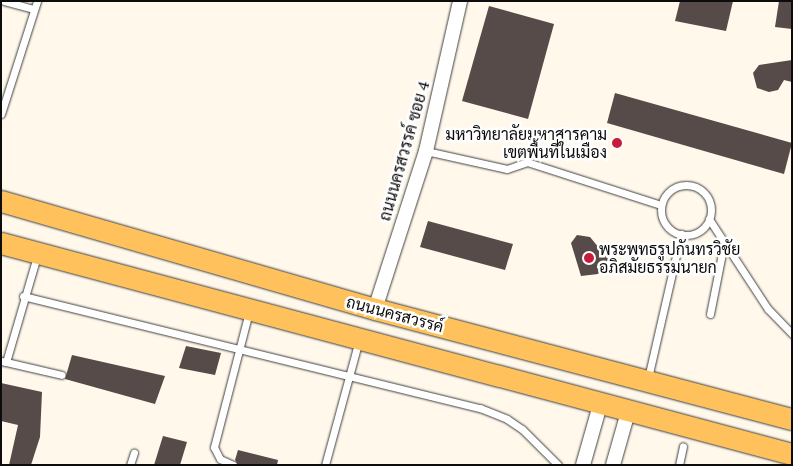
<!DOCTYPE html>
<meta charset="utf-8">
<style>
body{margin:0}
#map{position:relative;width:793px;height:466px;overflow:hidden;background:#fff8eb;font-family:"PT Serif",Sarabun,serif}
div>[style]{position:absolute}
.building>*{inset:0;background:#564b48}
.roads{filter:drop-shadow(0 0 1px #3f3f3f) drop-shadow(0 0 1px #3f3f3f)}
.service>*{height:7px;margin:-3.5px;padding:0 3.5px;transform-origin:3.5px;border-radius:3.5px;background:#fff}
.service>.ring{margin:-3.5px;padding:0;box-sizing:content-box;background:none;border:7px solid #fff;border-radius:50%}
.minor>*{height:14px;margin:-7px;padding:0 7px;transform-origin:7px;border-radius:7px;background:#fff}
.primary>*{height:21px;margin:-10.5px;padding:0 10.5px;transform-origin:10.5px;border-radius:10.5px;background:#ffc15b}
.dots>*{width:14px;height:14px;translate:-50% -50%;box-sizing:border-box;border:2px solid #fff;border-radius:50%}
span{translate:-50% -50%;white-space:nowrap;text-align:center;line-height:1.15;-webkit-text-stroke:5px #fff;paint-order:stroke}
.poi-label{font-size:16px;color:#0c0c0c}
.right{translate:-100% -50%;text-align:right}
.left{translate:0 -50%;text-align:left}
.street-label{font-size:16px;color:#0c0c0c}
.frame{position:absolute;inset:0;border:2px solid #0c0c0c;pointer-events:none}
</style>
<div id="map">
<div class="building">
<div style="clip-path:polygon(680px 1px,733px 1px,726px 31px,675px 21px)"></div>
<div style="clip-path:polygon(779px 1px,792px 1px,792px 29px,775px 27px)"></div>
<div style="clip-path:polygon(489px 6px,554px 24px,528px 119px,462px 101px)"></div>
<div style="clip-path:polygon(792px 60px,792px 82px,784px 80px,778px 90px,769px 92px,757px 88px,753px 73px,759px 65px)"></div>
<div style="clip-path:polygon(615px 93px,792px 143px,784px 174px,607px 123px)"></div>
<div style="clip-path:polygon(428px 221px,513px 244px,505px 270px,420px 247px)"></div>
<div style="clip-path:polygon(577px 235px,590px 237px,609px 260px,598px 274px,581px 276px,571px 243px)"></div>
<div style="clip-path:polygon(186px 346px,221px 353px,215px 375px,179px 368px)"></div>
<div style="clip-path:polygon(72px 355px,165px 376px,155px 404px,65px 379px)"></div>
<div style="clip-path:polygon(1px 383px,42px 392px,40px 437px,31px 465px,9px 465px,18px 425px,1px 421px)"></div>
<div style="clip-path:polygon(163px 436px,187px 442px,180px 465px,154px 465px)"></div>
<div style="clip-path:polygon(238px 450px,278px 460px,277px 465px,238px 465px,235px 460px)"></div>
</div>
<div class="roads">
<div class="service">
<div style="left:4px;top:1px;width:31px;rotate:15deg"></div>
<div style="left:1px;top:114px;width:119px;rotate:-72.3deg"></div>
<div style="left:426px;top:151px;width:83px;rotate:12.5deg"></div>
<div style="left:507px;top:169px;width:21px;rotate:-19deg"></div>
<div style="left:527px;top:162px;width:141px;rotate:17.8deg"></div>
<div class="ring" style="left:661px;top:185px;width:43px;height:43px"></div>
<div style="left:709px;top:219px;width:108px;rotate:56.8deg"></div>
<div style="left:768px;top:309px;width:35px;rotate:46deg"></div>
<div style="left:23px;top:296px;width:471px;rotate:13.8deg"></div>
<div style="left:480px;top:408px;width:29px;rotate:22deg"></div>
<div style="left:507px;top:419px;width:18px;rotate:34deg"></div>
<div style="left:522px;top:429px;width:51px;rotate:45deg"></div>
<div style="left:710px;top:314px;width:72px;rotate:-78.8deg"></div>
<div style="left:1px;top:361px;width:5px;rotate:11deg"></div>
<div style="left:6px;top:362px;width:110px;rotate:-73.7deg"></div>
<div style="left:6px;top:362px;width:57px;rotate:13.1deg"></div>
<div style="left:648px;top:378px;width:148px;rotate:-77.1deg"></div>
<div style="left:130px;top:465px;width:13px;rotate:-72deg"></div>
<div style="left:233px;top:465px;width:14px;rotate:-155deg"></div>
<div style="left:220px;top:459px;width:13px;rotate:-117deg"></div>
<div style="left:214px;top:447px;width:139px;rotate:-75.5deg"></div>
<div style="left:325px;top:465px;width:130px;rotate:-74.8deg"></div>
<div style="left:679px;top:465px;width:19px;rotate:-78deg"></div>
</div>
<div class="minor">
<div style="left:375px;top:309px;width:166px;rotate:-72.1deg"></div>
<div style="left:426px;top:151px;width:154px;rotate:-77.2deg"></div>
<div style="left:583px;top:465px;width:62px;rotate:-74.2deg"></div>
<div style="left:613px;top:465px;width:55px;rotate:-74.2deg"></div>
</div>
<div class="primary">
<div style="left:1px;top:201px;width:389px;rotate:16.1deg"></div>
<div style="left:375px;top:309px;width:431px;rotate:14.8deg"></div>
<div style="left:1px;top:243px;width:819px;rotate:14.94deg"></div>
</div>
</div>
<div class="dots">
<div style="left:617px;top:143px;background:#c61b3a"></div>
<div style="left:589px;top:258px;background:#c61b3a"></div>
</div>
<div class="poi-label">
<span class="right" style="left:607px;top:143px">มหาวิทยาลัยมหาสารคาม<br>เขตพื้นที่ในเมือง</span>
<span class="left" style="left:599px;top:258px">พระพุทธรูปกันทรวิชัย<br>อภิสมัยธรรมนายก</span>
</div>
<div class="street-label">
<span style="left:404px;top:151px;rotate:-74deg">ถนนนครสวรรค์ ซอย 4</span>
<span style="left:395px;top:314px;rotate:15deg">ถนนนครสวรรค์</span>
</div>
<div class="frame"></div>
</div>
